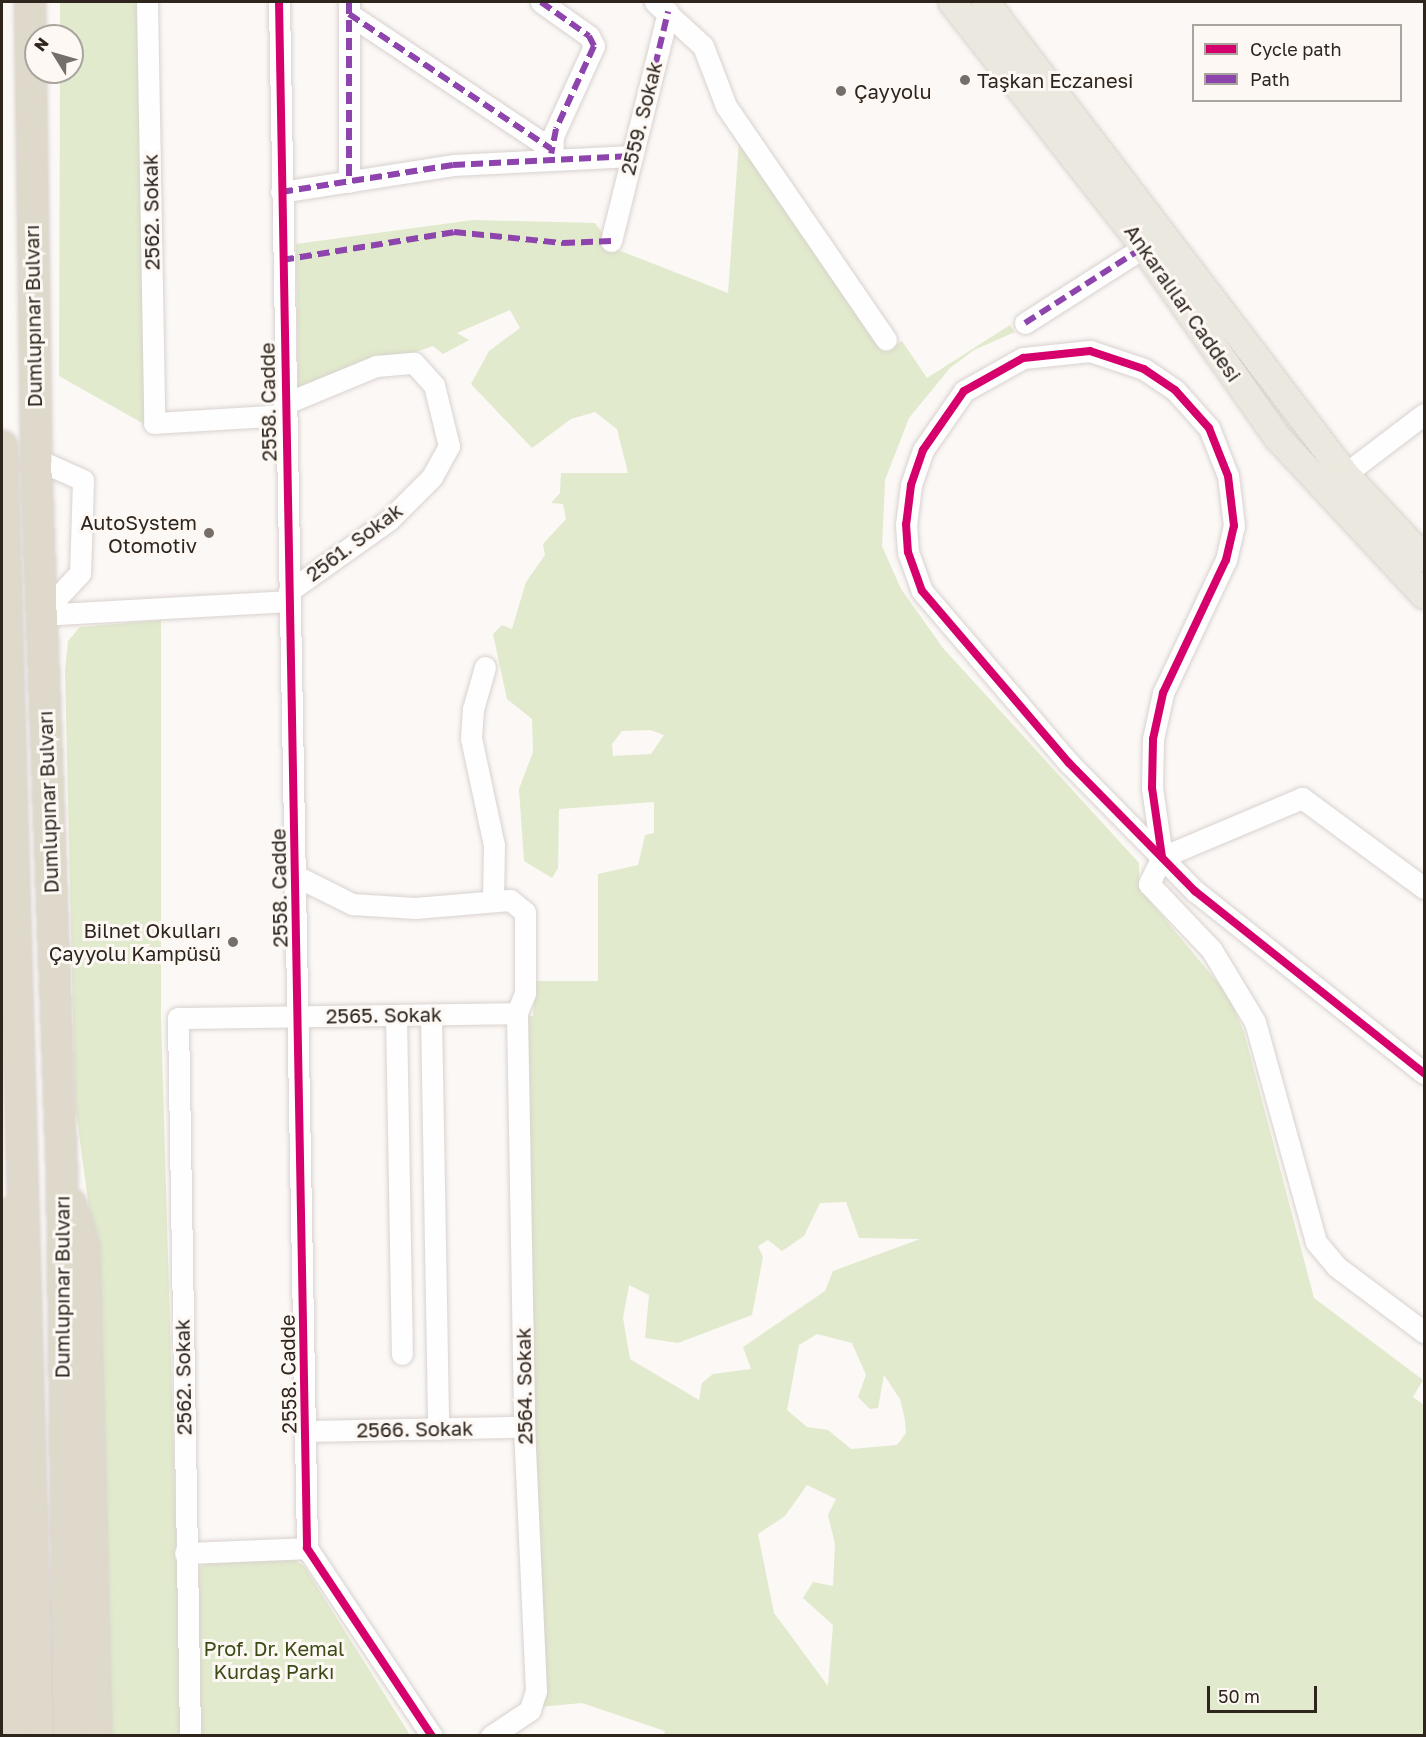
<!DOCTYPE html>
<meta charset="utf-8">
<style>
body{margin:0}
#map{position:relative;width:1426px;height:1737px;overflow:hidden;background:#fbf8f6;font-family:"Golos Text",sans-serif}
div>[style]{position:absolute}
.green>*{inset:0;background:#e1eacc}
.roads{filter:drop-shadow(0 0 2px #d9d2ce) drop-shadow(0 0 2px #d9d2ce)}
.minor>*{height:21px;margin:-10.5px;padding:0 10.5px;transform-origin:10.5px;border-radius:10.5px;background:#fefefe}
.major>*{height:27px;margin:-13.5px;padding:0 13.5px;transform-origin:13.5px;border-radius:13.5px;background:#ebe8df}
.highway>*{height:30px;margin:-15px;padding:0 15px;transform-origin:15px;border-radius:15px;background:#ded9cb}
.quiet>*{height:6px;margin-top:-3px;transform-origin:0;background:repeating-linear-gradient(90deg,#8e44ad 0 12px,transparent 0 18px)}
.cycleway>*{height:8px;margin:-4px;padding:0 4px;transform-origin:4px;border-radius:4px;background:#d6006c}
.dots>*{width:16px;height:16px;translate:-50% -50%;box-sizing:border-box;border:3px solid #fdf8f4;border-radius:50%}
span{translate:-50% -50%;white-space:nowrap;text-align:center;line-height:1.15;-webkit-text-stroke:6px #fdf8f4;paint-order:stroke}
.poi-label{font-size:20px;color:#2e251d}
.left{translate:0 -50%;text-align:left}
.right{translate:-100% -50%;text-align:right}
.street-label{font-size:20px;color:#2e251d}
.park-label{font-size:20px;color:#3b4b15}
.frame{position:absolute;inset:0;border:3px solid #2e251d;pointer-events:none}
.legend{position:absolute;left:1192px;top:24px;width:210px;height:78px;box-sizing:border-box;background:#fdf8f4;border:2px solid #aaa49e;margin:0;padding:8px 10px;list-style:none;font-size:18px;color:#2e251d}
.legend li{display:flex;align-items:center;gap:12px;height:30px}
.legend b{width:30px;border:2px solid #aaa49e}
.north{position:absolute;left:24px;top:24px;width:60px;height:60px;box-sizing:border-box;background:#fdf8f4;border:2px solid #aaa49e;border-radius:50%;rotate:307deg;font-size:16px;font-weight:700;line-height:24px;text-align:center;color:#2e251d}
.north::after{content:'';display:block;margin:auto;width:21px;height:27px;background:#766f69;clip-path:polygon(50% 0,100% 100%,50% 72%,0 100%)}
.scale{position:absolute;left:1207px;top:1686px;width:110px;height:27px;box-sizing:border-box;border:3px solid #2e251d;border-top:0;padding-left:8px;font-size:18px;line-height:21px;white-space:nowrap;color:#2e251d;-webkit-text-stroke:4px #fdf8f4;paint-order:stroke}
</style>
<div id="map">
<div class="green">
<div style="clip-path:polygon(60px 2px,137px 2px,149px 354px,144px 424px,59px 376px,60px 72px,72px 72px,72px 36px,60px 36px)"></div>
<div style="clip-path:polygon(evenodd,739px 141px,885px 350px,902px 341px,927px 378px,1010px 325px,1015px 332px,974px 350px,950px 368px,909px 418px,885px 480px,882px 546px,901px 589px,943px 648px,1139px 863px,1139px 888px,1228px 995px,1244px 1032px,1314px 1298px,1423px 1380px,1413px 1397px,1424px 1405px,1424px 1735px,664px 1736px,665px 1731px,582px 1703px,538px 1707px,522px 1017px,533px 1016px,535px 981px,598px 981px,598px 874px,638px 865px,645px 835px,654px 833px,654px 802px,559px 809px,558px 868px,552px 878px,524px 861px,519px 789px,533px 752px,532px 719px,507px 699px,493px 634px,502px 625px,512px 629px,526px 582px,545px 555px,543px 544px,566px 519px,563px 504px,551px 503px,560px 493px,561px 473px,628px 473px,617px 429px,595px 412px,571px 419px,532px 448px,471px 384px,489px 351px,520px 328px,510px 310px,457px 333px,469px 340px,443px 354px,433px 346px,298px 393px,296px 244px,473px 220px,595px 223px,613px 248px,728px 293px,739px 141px,650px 730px,664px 735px,651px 754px,613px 756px,612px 744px,622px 731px,650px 730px,739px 141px,846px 1202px,859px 1238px,920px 1239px,833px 1271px,825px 1291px,743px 1347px,751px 1369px,713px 1374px,702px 1383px,699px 1400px,630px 1359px,623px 1318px,629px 1285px,649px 1295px,645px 1338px,678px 1343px,752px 1315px,763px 1257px,758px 1246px,768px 1240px,782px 1251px,804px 1236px,820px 1203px,846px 1202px,739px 141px,817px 1334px,852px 1343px,866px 1375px,858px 1397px,870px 1409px,878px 1408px,884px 1375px,900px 1399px,905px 1420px,906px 1433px,897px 1445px,851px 1449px,828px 1430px,807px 1427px,787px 1410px,799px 1345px,817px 1334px,739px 141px,807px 1485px,836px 1499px,828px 1515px,835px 1544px,833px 1586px,813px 1582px,803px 1598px,833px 1625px,828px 1686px,774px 1613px,758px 1534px,785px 1516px,807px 1485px)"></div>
<div style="clip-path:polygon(161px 620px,161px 1016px,182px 1735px,106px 1735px,93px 1239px,75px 1104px,65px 670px,68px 641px,80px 627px)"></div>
<div style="clip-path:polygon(293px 1559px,304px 1566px,410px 1735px,198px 1735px,199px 1568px,206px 1563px)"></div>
</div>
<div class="roads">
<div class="minor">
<div style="left:147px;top:2px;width:421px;rotate:89deg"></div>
<div style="left:154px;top:423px;width:130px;rotate:-3.5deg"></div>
<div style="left:279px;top:2px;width:1546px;rotate:88.96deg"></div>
<div style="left:307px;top:1548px;width:226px;rotate:56.4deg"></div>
<div style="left:349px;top:2px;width:180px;rotate:90deg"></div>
<div style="left:541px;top:2px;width:59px;rotate:35.3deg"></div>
<div style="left:589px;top:36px;width:11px;rotate:63deg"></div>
<div style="left:594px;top:46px;width:99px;rotate:114.5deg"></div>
<div style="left:553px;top:136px;width:23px;rotate:92deg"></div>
<div style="left:655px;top:2px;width:65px;rotate:42.5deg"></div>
<div style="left:703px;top:46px;width:64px;rotate:69deg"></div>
<div style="left:726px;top:106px;width:283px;rotate:55.6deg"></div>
<div style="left:349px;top:14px;width:242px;rotate:33.7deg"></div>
<div style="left:281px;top:192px;width:174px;rotate:-8.9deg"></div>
<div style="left:453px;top:165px;width:179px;rotate:-2.9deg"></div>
<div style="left:611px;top:241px;width:236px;rotate:-76deg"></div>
<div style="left:1025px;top:323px;width:141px;rotate:-32.6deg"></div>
<div style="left:284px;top:404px;width:100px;rotate:-22.4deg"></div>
<div style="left:376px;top:366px;width:38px;rotate:-5deg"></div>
<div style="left:414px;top:363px;width:30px;rotate:48deg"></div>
<div style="left:434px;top:385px;width:63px;rotate:76.2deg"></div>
<div style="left:449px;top:446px;width:35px;rotate:119deg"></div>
<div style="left:432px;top:477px;width:61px;rotate:135deg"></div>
<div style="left:389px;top:520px;width:123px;rotate:144.6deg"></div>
<div style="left:36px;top:459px;width:51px;rotate:24.1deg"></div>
<div style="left:83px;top:480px;width:93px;rotate:91.8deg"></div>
<div style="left:80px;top:573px;width:57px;rotate:132.9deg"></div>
<div style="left:1345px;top:474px;width:99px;rotate:-37.2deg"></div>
<div style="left:41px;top:615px;width:248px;rotate:-3.2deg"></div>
<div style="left:485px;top:667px;width:44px;rotate:105.9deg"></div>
<div style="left:473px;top:709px;width:29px;rotate:94deg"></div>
<div style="left:471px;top:738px;width:109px;rotate:77.9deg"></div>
<div style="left:494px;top:845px;width:54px;rotate:91.1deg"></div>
<div style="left:1162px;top:857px;width:70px;rotate:-98.2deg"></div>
<div style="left:1152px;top:788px;width:49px;rotate:-88.8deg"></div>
<div style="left:1153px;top:739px;width:47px;rotate:-77.7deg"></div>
<div style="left:1163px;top:693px;width:147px;rotate:-64.7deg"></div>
<div style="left:1226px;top:560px;width:35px;rotate:-77deg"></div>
<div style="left:1234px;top:526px;width:50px;rotate:-96.8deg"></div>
<div style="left:1228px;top:476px;width:52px;rotate:-111.6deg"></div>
<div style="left:1209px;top:428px;width:51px;rotate:-131.8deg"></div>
<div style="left:1175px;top:390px;width:37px;rotate:-146deg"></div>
<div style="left:1144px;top:369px;width:57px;rotate:-161.6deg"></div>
<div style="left:1090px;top:351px;width:67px;rotate:174deg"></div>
<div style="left:1023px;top:358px;width:68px;rotate:150.8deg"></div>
<div style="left:964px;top:391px;width:72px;rotate:124.8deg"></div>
<div style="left:923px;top:450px;width:37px;rotate:109deg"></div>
<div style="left:911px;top:485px;width:39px;rotate:97deg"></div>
<div style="left:906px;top:524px;width:28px;rotate:86deg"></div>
<div style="left:908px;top:552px;width:41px;rotate:70.3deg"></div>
<div style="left:922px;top:591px;width:226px;rotate:49.5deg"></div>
<div style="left:1069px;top:763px;width:180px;rotate:45.5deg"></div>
<div style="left:1195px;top:891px;width:293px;rotate:38.5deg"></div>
<div style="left:296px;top:876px;width:63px;rotate:26.6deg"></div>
<div style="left:352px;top:904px;width:63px;rotate:3.6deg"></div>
<div style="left:415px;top:908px;width:95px;rotate:-4.8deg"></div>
<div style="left:510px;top:900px;width:19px;rotate:39deg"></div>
<div style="left:525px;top:912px;width:81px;rotate:90deg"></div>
<div style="left:525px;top:993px;width:22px;rotate:112deg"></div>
<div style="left:517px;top:1013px;width:414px;rotate:89deg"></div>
<div style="left:524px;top:1427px;width:264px;rotate:87.4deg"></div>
<div style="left:536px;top:1691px;width:20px;rotate:108deg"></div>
<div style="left:530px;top:1710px;width:47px;rotate:146.3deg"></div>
<div style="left:1424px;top:888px;width:152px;rotate:-143.6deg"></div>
<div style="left:1302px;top:798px;width:152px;rotate:157.1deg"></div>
<div style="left:1162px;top:857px;width:30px;rotate:116deg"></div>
<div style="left:1149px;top:884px;width:90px;rotate:46.4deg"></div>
<div style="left:1211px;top:949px;width:85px;rotate:58.9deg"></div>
<div style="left:1255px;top:1022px;width:228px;rotate:74.5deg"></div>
<div style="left:1316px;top:1242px;width:33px;rotate:50deg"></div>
<div style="left:1337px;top:1267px;width:109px;rotate:36.8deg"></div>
<div style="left:396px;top:1015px;width:339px;rotate:89deg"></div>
<div style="left:431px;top:1015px;width:414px;rotate:89deg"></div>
<div style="left:306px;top:1431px;width:218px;rotate:-1.1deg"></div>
<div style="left:185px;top:1553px;width:122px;rotate:-2.3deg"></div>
<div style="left:190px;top:1736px;width:718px;rotate:-90.96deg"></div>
<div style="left:178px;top:1018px;width:339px;rotate:-0.8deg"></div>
</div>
<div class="major">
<div style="left:952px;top:2px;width:305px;rotate:51.9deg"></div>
<div style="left:1140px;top:242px;width:240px;rotate:54.9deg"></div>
<div style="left:1278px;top:438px;width:214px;rotate:47.1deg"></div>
<div style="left:985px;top:2px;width:594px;rotate:52.67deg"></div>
<div style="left:1345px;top:474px;width:115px;rotate:46.8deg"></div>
</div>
<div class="highway">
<div style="left:30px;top:2px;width:457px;rotate:89.2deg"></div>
<div style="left:36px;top:459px;width:715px;rotate:87.92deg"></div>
<div style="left:62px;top:1174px;width:562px;rotate:89.29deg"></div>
<div style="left:2px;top:446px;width:1291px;rotate:88.4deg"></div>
<div style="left:71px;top:1204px;width:45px;rotate:73.2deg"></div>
<div style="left:84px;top:1247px;width:489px;rotate:88.6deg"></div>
<div style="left:10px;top:1213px;width:44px;rotate:100.5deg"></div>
<div style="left:2px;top:1256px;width:122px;rotate:90deg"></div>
<div style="left:2px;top:1378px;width:358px;rotate:88.4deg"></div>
</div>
</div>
<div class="quiet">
<div style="left:349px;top:2px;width:180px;rotate:90deg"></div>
<div style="left:541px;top:2px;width:59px;rotate:35.3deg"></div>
<div style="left:589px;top:36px;width:11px;rotate:63deg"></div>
<div style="left:594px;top:46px;width:91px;rotate:114.6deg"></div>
<div style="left:556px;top:129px;width:25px;rotate:101deg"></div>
<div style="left:349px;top:14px;width:242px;rotate:33.7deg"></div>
<div style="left:655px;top:66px;width:56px;rotate:-76.5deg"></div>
<div style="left:281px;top:192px;width:174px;rotate:-8.9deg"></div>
<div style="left:453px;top:165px;width:179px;rotate:-2.9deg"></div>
<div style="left:282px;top:260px;width:174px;rotate:-9.2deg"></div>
<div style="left:454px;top:232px;width:110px;rotate:5.8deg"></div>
<div style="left:563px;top:243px;width:48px;rotate:-2.4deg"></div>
<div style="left:1025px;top:323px;width:141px;rotate:-32.6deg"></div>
</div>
<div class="cycleway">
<div style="left:279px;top:2px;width:1546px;rotate:88.96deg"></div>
<div style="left:307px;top:1548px;width:226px;rotate:56.4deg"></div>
<div style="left:1162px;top:857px;width:70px;rotate:-98.2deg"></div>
<div style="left:1152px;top:788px;width:49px;rotate:-88.8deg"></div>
<div style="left:1153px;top:739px;width:47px;rotate:-77.7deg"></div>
<div style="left:1163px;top:693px;width:147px;rotate:-64.7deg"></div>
<div style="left:1226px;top:560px;width:35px;rotate:-77deg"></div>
<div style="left:1234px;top:526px;width:50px;rotate:-96.8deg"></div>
<div style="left:1228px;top:476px;width:52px;rotate:-111.6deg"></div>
<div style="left:1209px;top:428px;width:51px;rotate:-131.8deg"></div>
<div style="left:1175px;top:390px;width:37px;rotate:-146deg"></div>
<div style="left:1144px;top:369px;width:57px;rotate:-161.6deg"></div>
<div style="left:1090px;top:351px;width:67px;rotate:174deg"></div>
<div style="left:1023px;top:358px;width:68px;rotate:150.8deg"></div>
<div style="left:964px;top:391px;width:72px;rotate:124.8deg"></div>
<div style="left:923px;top:450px;width:37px;rotate:109deg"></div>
<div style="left:911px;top:485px;width:39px;rotate:97deg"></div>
<div style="left:906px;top:524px;width:28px;rotate:86deg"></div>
<div style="left:908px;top:552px;width:41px;rotate:70.3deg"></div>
<div style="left:922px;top:591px;width:226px;rotate:49.5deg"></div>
<div style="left:1069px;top:763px;width:180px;rotate:45.5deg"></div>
<div style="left:1195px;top:891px;width:293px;rotate:38.5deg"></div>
</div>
<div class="dots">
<div style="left:965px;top:80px;background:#766f69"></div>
<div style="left:841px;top:91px;background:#766f69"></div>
<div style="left:209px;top:533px;background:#766f69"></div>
<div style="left:233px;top:942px;background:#766f69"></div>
</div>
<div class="poi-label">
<span class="left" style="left:977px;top:80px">Taşkan Eczanesi</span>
<span class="left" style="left:854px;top:91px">Çayyolu</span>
<span class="right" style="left:197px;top:534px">AutoSystem<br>Otomotiv</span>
<span class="right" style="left:221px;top:942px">Bilnet Okulları<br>Çayyolu Kampüsü</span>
</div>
<div class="street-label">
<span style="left:641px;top:118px;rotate:-76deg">2559. Sokak</span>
<span style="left:151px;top:212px;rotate:-91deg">2562. Sokak</span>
<span style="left:1183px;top:303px;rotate:55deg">Ankaralılar Caddesi</span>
<span style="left:33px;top:316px;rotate:-91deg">Dumlupınar Bulvarı</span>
<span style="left:268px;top:402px;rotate:-91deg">2558. Cadde</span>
<span style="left:354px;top:542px;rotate:-37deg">2561. Sokak</span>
<span style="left:48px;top:802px;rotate:-92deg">Dumlupınar Bulvarı</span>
<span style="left:279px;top:888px;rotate:-91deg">2558. Cadde</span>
<span style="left:384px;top:1015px;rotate:-1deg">2565. Sokak</span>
<span style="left:62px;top:1287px;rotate:-90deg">Dumlupınar Bulvarı</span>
<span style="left:288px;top:1374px;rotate:-91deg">2558. Cadde</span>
<span style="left:183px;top:1377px;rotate:-91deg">2562. Sokak</span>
<span style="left:524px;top:1386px;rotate:-91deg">2564. Sokak</span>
<span style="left:415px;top:1429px;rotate:-1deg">2566. Sokak</span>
</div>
<div class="park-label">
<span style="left:274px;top:1660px">Prof. Dr. Kemal<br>Kurdaş Parkı</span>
</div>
<div class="frame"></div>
<ul class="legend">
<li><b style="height:8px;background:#d6006c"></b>Cycle path</li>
<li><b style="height:8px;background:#8e44ad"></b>Path</li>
</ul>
<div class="north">N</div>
<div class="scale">50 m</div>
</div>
